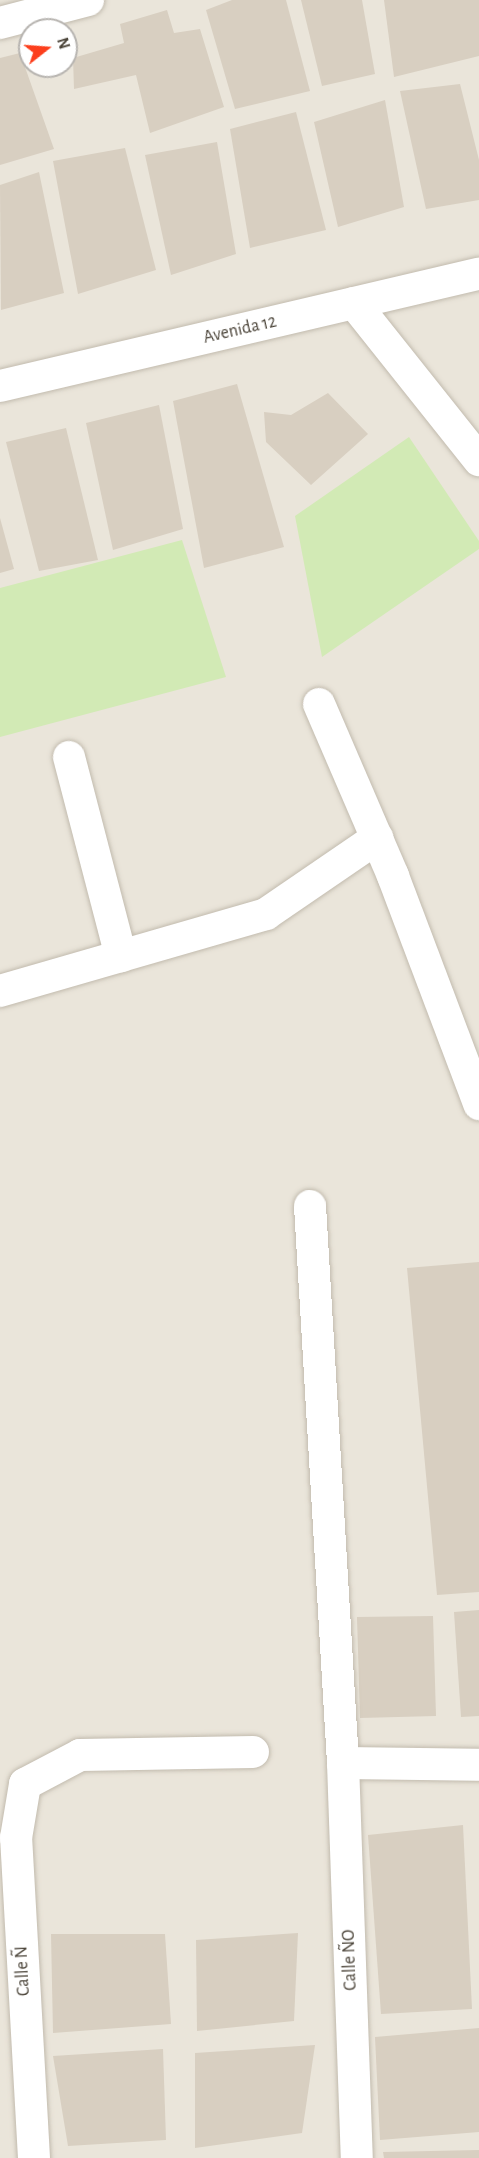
<!DOCTYPE html>
<meta charset="utf-8">
<style>
body{margin:0}
#map{position:relative;width:479px;height:2158px;overflow:hidden;background:#f6f3ec;font-family:"Alegreya Sans",sans-serif}
div>[style]{position:absolute}
.residential>*{inset:0;background:#eae5da}
.green>*{inset:0;background:#d2eab5}
.building>*{inset:0;background:#d8cfc1}
.roads{filter:drop-shadow(0 0 2px #c2bbae) drop-shadow(0 0 2px #c2bbae)}
.minor>*{height:32px;margin:-16px;padding:0 16px;transform-origin:16px;border-radius:16px;background:#fff}
span{translate:-50% -50%;white-space:nowrap;text-align:center;line-height:1.15;-webkit-text-stroke:5px #fff;paint-order:stroke}
.street-label{font-size:18px;color:#4b4439}
.north{position:absolute;left:18px;top:18px;width:60px;height:60px;box-sizing:border-box;background:#fff;border:2px solid #b7b4b0;border-radius:50%;rotate:73deg;font-size:16px;font-weight:700;line-height:24px;text-align:center;color:#4b4439}
.north::after{content:'';display:block;margin:auto;width:21px;height:27px;background:#fc3f1d;clip-path:polygon(50% 0,100% 100%,50% 72%,0 100%)}
</style>
<div id="map">
<div class="residential">
<div style="clip-path:polygon(evenodd,0 0,479px 0,479px 2158px,0 2158px,0 0,30px 30px,66px 30px,66px 66px,30px 66px,30px 30px)"></div>
</div>
<div class="green">
<div style="clip-path:polygon(409px 437px,479px 541px,479px 549px,322px 657px,295px 516px)"></div>
<div style="clip-path:polygon(182px 540px,226px 677px,0 737px,0 588px)"></div>
</div>
<div class="building">
<div style="clip-path:polygon(232px 0,286px 0,310px 91px,235px 109px,206px 10px)"></div>
<div style="clip-path:polygon(301px 0,362px 0,375px 74px,322px 86px)"></div>
<div style="clip-path:polygon(384px 0,479px 0,479px 56px,394px 77px)"></div>
<div style="clip-path:polygon(167px 10px,174px 33px,200px 29px,224px 107px,150px 133px,136px 75px,74px 89px,73px 58px,124px 43px,120px 24px)"></div>
<div style="clip-path:polygon(20px 53px,54px 149px,0 165px,0 58px)"></div>
<div style="clip-path:polygon(460px 84px,479px 160px,479px 200px,426px 209px,400px 91px)"></div>
<div style="clip-path:polygon(385px 100px,404px 207px,338px 227px,314px 122px)"></div>
<div style="clip-path:polygon(296px 112px,326px 230px,250px 248px,230px 129px)"></div>
<div style="clip-path:polygon(217px 142px,236px 254px,171px 275px,145px 155px)"></div>
<div style="clip-path:polygon(125px 148px,156px 270px,78px 294px,53px 161px)"></div>
<div style="clip-path:polygon(39px 172px,64px 293px,1px 310px,0 185px)"></div>
<div style="clip-path:polygon(237px 384px,284px 547px,204px 568px,173px 401px)"></div>
<div style="clip-path:polygon(328px 393px,368px 434px,311px 485px,266px 442px,264px 412px,291px 415px)"></div>
<div style="clip-path:polygon(159px 405px,183px 529px,113px 550px,86px 423px)"></div>
<div style="clip-path:polygon(66px 428px,98px 560px,39px 571px,6px 442px)"></div>
<div style="clip-path:polygon(0 518px,14px 569px,0 573px)"></div>
<div style="clip-path:polygon(479px 1262px,479px 1592px,437px 1595px,407px 1268px)"></div>
<div style="clip-path:polygon(479px 1610px,479px 1716px,461px 1717px,454px 1612px)"></div>
<div style="clip-path:polygon(433px 1616px,436px 1716px,360px 1718px,357px 1617px)"></div>
<div style="clip-path:polygon(463px 1825px,472px 2009px,381px 2014px,368px 1835px)"></div>
<div style="clip-path:polygon(298px 1933px,294px 2021px,197px 2031px,196px 1940px)"></div>
<div style="clip-path:polygon(51px 1934px,165px 1934px,171px 2024px,53px 2033px)"></div>
<div style="clip-path:polygon(479px 2028px,479px 2132px,380px 2140px,375px 2037px)"></div>
<div style="clip-path:polygon(315px 2045px,302px 2133px,195px 2148px,195px 2053px)"></div>
<div style="clip-path:polygon(163px 2049px,166px 2140px,68px 2146px,53px 2056px)"></div>
<div style="clip-path:polygon(479px 2150px,479px 2158px,384px 2158px,383px 2152px)"></div>
</div>
<div class="roads">
<div class="minor">
<div style="left:0;top:23px;width:91px;rotate:-14.6deg"></div>
<div style="left:354px;top:303px;width:201px;rotate:51.5deg"></div>
<div style="left:0;top:386px;width:492px;rotate:-13.2deg"></div>
<div style="left:319px;top:704px;width:187px;rotate:66.7deg"></div>
<div style="left:393px;top:876px;width:244px;rotate:69.3deg"></div>
<div style="left:69px;top:757px;width:206px;rotate:75.4deg"></div>
<div style="left:0;top:991px;width:277px;rotate:-16.1deg"></div>
<div style="left:266px;top:914px;width:135px;rotate:-34.4deg"></div>
<div style="left:310px;top:1206px;width:558px;rotate:86.61deg"></div>
<div style="left:343px;top:1763px;width:395px;rotate:88deg"></div>
<div style="left:343px;top:1763px;width:136px;rotate:0.8deg"></div>
<div style="left:34px;top:2158px;width:321px;rotate:-93.2deg"></div>
<div style="left:16px;top:1838px;width:55px;rotate:-80.5deg"></div>
<div style="left:25px;top:1784px;width:62px;rotate:-27.8deg"></div>
<div style="left:80px;top:1755px;width:173px;rotate:-1deg"></div>
</div>
</div>
<div class="street-label">
<span style="left:240px;top:330px;rotate:-13deg">Avenida 12</span>
<span style="left:350px;top:1960px;rotate:-92deg">Calle ÑO</span>
<span style="left:23px;top:1971px;rotate:-93deg">Calle Ñ</span>
</div>
<div class="north">N</div>
</div>
